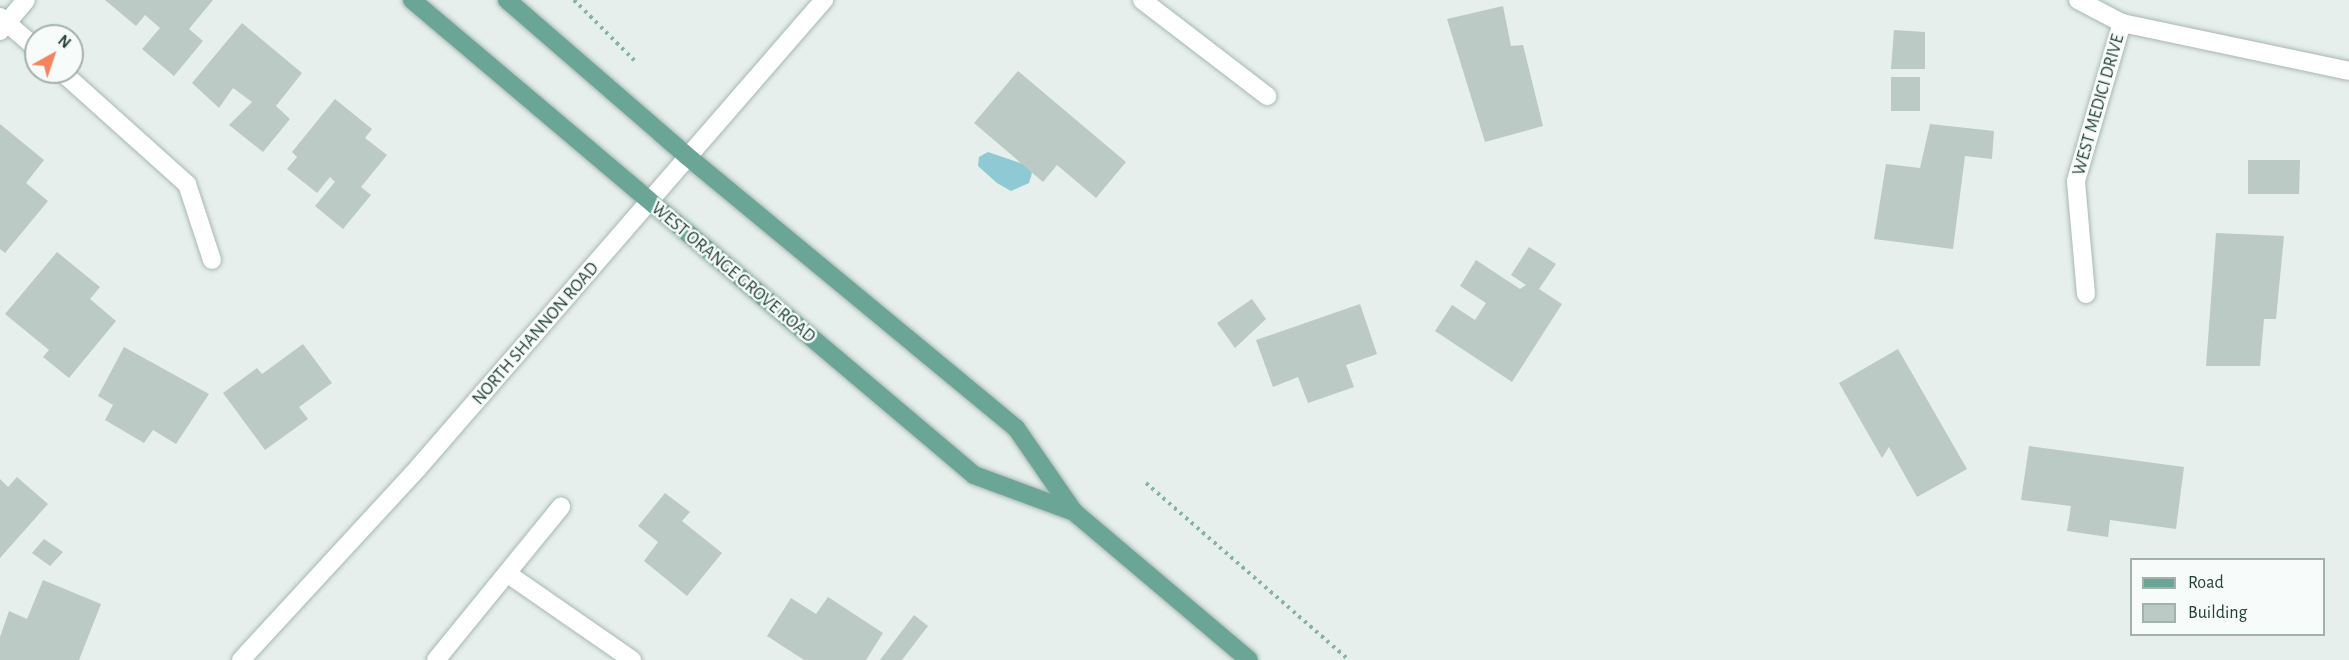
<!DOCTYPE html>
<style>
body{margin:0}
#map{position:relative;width:2349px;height:660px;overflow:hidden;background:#e6efeb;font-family:"Alegreya Sans",sans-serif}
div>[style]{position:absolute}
.water>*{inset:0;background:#8ec9d4}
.building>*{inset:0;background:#bbcac4}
.path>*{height:4px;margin-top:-2px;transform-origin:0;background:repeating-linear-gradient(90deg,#86b3a5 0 3px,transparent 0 7.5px)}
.roads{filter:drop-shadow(0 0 2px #a8b8b2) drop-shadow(0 0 2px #a8b8b2)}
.minor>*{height:18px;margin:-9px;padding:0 9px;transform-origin:9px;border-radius:9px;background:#fff}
.major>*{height:18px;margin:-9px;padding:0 9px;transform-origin:9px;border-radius:9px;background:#6aa596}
span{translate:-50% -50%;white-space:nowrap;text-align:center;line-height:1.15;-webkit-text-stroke:5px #f7fbf9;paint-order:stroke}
.street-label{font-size:18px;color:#24423a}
.legend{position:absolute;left:2130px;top:558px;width:195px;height:78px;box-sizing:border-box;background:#f7fbf9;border:2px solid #a3b1ad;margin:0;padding:8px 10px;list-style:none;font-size:18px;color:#24423a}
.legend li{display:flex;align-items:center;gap:12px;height:30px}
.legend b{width:30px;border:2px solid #a3b1ad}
.north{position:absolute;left:24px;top:24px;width:60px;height:60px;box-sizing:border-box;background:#f7fbf9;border:2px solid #a3b1ad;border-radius:50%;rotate:40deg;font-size:16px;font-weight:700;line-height:24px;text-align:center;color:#24423a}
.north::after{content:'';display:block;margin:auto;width:21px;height:27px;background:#f4845f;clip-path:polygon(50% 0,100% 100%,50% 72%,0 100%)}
</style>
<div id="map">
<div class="water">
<div style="clip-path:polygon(988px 152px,1026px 165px,1032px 173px,1029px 183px,1011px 191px,997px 183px,978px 166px,979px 157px)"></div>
</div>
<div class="building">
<div style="clip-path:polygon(105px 0,213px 0,189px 29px,203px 41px,174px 76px,142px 49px,160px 28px,145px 15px,136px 26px)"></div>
<div style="clip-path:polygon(1503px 6px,1511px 46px,1523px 45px,1543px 126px,1485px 142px,1447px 19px)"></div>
<div style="clip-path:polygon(242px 23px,302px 73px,276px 106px,290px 119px,263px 152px,229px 125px,252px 102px,233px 88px,219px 108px,192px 83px)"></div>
<div style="clip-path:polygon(1894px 30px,1925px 32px,1925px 69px,1891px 69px)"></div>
<div style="clip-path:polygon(1018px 71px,1126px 162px,1096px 198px,1057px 165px,1043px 182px,974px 123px)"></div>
<div style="clip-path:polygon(1891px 77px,1920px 77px,1920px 111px,1891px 111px)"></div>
<div style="clip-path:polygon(335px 99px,372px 129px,365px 138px,387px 155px,361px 187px,371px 195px,343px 229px,315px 206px,335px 182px,330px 177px,317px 193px,287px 169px,297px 157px,292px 152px)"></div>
<div style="clip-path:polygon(0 124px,44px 160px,26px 183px,48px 201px,5px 253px,0 249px)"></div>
<div style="clip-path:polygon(1930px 124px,1994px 131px,1992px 159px,1965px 156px,1953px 249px,1874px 239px,1886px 164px,1920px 168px)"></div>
<div style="clip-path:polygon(2248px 160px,2300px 160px,2299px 194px,2248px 194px)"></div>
<div style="clip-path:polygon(2216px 233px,2284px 236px,2276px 319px,2264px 319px,2260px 366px,2206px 366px)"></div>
<div style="clip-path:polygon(1529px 247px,1556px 264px,1539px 289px,1562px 304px,1512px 382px,1435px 331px,1452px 305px,1475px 320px,1486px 303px,1460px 286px,1476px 260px,1520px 289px,1526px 285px,1511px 275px)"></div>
<div style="clip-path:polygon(57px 252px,100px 287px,90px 299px,116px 321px,69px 378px,43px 357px,49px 350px,5px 314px)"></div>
<div style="clip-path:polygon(1252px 299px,1266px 319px,1235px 348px,1217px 323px)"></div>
<div style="clip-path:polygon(1360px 304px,1377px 354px,1346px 365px,1354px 387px,1308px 403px,1298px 377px,1273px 387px,1256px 340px)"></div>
<div style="clip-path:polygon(303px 344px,332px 383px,299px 407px,308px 419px,265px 450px,223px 393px,257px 368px,262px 374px)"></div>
<div style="clip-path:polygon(124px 347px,209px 394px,176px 444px,153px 430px,144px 443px,105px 420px,113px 405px,98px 396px)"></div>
<div style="clip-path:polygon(1898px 349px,1967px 469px,1917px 497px,1889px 447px,1882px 458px,1839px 383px)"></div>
<div style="clip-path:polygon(2029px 446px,2184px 467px,2176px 529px,2110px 520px,2108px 537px,2067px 531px,2071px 506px,2021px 500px)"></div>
<div style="clip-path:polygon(17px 477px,48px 504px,0 558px,0 479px,8px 487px)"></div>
<div style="clip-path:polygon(665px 493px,690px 512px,682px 521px,722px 553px,687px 596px,644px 561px,658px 542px,638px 526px)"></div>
<div style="clip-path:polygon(44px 539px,63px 552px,50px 566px,32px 553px)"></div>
<div style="clip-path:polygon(43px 580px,101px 604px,79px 660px,0 660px,0 637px,9px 611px,27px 619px)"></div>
<div style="clip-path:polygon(828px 597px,883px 633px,866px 660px,804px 660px,767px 636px,791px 598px,816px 614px)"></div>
<div style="clip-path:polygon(914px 615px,928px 626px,902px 660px,880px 660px)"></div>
</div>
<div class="path">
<div style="left:574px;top:0;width:86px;rotate:45deg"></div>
<div style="left:1146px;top:483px;width:269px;rotate:41.1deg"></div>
</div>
<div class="roads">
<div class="minor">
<div style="left:1142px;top:0;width:158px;rotate:37.5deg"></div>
<div style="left:2078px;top:0;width:50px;rotate:27.6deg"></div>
<div style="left:2122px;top:23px;width:232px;rotate:11.9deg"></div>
<div style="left:0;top:17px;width:48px;rotate:40.7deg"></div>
<div style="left:0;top:31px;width:40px;rotate:-50deg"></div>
<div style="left:62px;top:72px;width:168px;rotate:41.9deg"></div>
<div style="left:187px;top:184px;width:80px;rotate:71.8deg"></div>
<div style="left:2086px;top:294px;width:113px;rotate:-95.1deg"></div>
<div style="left:2076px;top:181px;width:165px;rotate:-73.8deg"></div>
<div style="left:508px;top:574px;width:151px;rotate:34.7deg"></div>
<div style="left:241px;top:660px;width:261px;rotate:-47.3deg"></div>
<div style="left:418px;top:468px;width:620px;rotate:-49.06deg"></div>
<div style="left:436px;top:660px;width:198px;rotate:-50.8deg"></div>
</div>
<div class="major">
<div style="left:412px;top:0;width:736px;rotate:40.2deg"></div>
<div style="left:974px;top:475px;width:107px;rotate:20.3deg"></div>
<div style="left:507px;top:0;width:238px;rotate:40.9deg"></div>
<div style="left:687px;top:156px;width:427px;rotate:39.6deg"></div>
<div style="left:1016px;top:428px;width:102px;rotate:55.4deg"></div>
<div style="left:1074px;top:512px;width:229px;rotate:40.2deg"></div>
</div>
</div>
<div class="street-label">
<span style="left:2099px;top:105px;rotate:-74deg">WEST MEDICI DRIVE</span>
<span style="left:733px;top:273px;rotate:40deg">WEST ORANGE GROVE ROAD</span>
<span style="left:536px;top:334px;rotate:-49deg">NORTH SHANNON ROAD</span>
</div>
<ul class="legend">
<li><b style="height:8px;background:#6aa596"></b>Road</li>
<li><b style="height:16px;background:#bbcac4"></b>Building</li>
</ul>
<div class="north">N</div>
</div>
